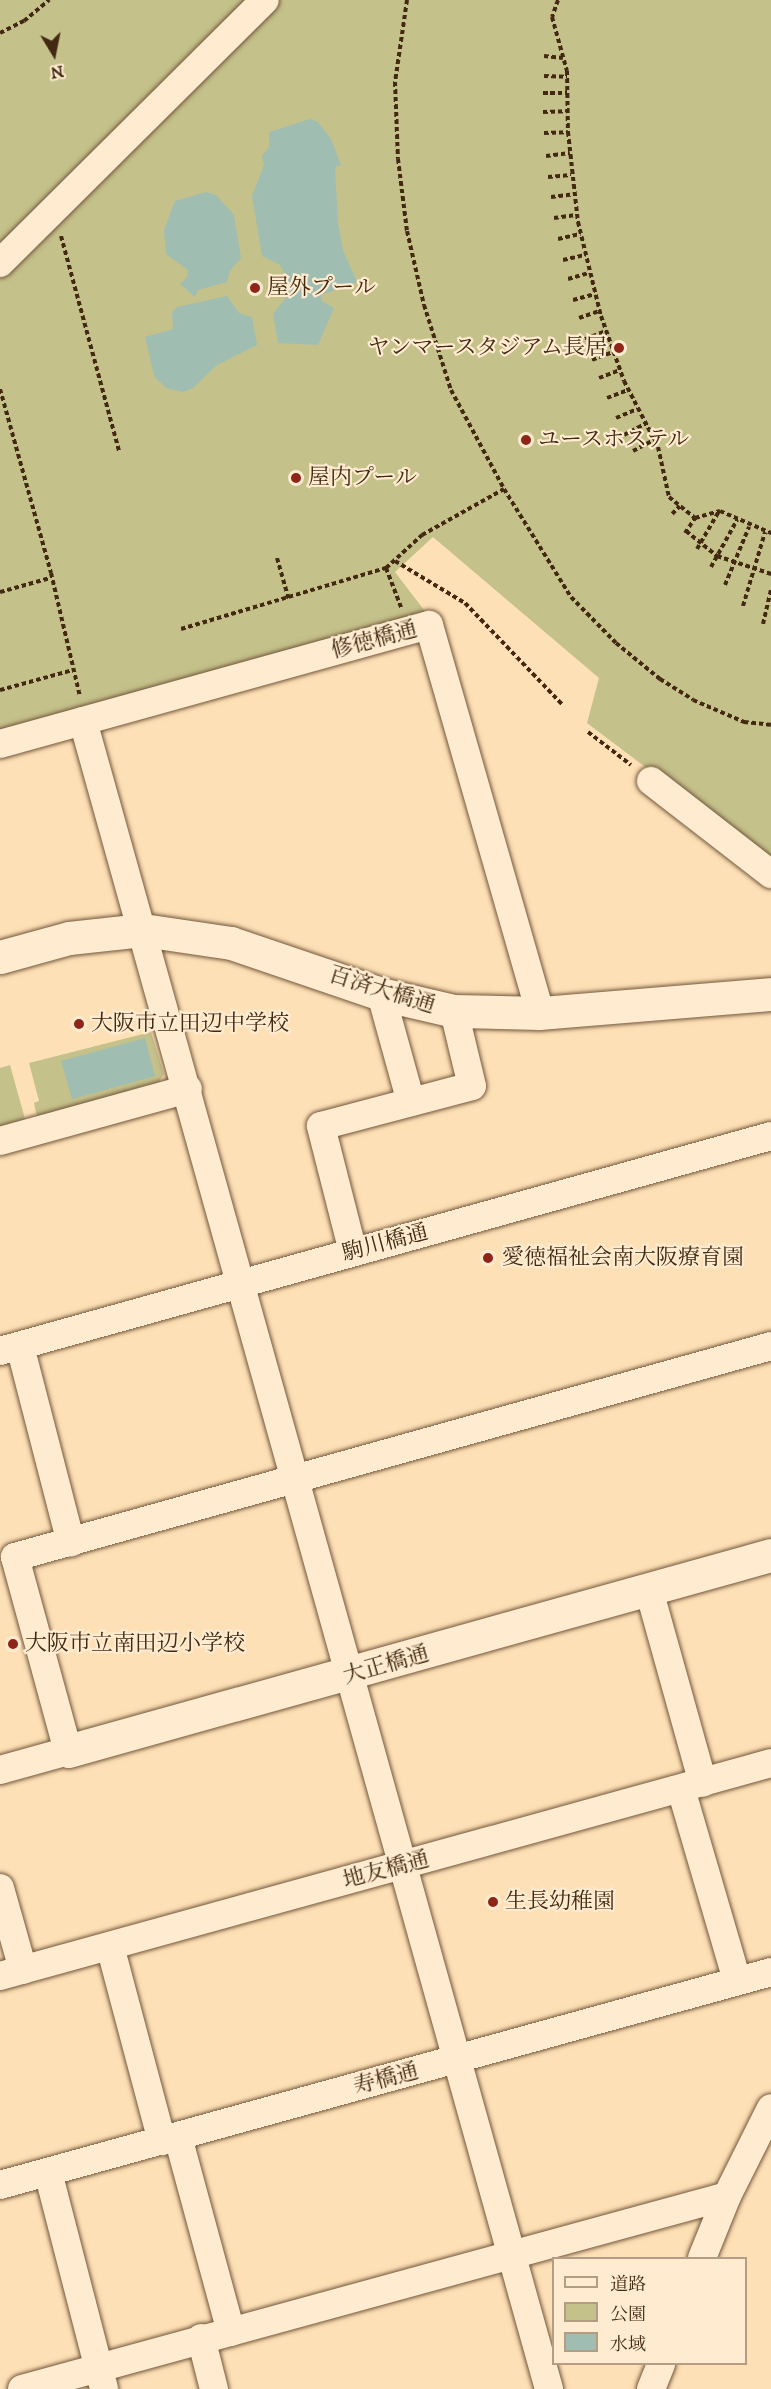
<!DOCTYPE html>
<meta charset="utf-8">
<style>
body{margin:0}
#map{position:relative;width:771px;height:2389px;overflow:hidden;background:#fee0b6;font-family:"IM FELL DW Pica","Noto Serif JP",serif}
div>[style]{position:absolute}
.green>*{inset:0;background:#c5c18b}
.water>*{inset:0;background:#a0bdb1}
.path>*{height:4px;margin-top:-2px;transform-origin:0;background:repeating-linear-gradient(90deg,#432912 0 4.5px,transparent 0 7.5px)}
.roads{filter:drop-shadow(0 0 2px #72573b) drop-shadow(0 0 2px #72573b)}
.street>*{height:28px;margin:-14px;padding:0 14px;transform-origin:14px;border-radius:14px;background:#feebd0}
.secondary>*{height:33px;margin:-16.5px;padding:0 16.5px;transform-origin:16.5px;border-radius:16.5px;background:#feebd0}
.dots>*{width:16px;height:16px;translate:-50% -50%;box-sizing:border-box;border:3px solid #feebd0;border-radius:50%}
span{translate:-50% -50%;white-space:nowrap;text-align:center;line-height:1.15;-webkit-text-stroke:4.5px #feebd0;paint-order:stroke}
.poi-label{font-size:22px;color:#432912}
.left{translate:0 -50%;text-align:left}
.right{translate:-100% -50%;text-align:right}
.street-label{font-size:22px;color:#432912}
.legend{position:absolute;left:552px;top:2257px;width:195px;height:108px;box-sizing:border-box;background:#feebd0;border:2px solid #b39d84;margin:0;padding:8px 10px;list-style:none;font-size:18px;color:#432912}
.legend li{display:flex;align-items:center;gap:12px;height:30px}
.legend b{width:30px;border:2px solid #b39d84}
.north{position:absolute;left:24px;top:24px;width:60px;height:60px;-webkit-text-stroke:4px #feebd0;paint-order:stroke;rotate:170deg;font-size:16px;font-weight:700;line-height:24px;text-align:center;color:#432912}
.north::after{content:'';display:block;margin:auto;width:21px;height:27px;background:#432912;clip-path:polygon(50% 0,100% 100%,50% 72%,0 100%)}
</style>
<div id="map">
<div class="green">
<div style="clip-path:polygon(0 0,771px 0,771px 862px,587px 723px,599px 678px,433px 537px,395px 572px,427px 614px,0 732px)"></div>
<div style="clip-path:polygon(151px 1032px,164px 1074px,159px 1082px,37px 1117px,34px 1103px,39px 1101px,29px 1063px)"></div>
<div style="clip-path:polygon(10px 1065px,25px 1119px,0 1126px,0 1068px)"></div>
</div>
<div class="water">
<div style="clip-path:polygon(310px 119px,318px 122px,331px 139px,341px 165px,335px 167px,338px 223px,343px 250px,357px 282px,321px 295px,322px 301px,334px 308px,318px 345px,278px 343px,273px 314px,287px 296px,287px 278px,280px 265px,262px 256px,252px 196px,264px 165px,262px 156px,269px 147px,269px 132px)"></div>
<div style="clip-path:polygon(206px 192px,216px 195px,234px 215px,241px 258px,230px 271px,227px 282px,198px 290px,195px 297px,180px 284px,187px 277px,188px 270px,166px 254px,164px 230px,175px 201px)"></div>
<div style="clip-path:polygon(227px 296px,239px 313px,252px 317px,257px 345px,217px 365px,193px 388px,183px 392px,166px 388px,154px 376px,145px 337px,173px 329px,172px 313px,177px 307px)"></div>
<div style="clip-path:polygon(145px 1038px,155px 1076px,72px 1099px,61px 1061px)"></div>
</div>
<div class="path">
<div style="left:407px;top:0;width:83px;rotate:98.3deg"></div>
<div style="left:395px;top:82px;width:77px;rotate:87.8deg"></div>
<div style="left:398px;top:159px;width:73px;rotate:82.9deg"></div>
<div style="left:407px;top:231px;width:76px;rotate:77.1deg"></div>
<div style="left:424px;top:305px;width:89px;rotate:72.4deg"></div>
<div style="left:451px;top:390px;width:112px;rotate:61.8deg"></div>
<div style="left:504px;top:489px;width:127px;rotate:58.2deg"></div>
<div style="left:571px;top:597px;width:64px;rotate:45.6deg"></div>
<div style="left:616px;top:643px;width:57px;rotate:39.3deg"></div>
<div style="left:660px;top:679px;width:39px;rotate:32deg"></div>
<div style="left:693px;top:700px;width:56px;rotate:23.3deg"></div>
<div style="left:744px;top:722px;width:27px;rotate:6deg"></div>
<div style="left:558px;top:0;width:18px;rotate:109deg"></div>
<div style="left:552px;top:17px;width:56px;rotate:74.5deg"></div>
<div style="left:567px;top:71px;width:61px;rotate:89.1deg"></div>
<div style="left:568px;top:132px;width:91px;rotate:83.7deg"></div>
<div style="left:578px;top:222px;width:97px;rotate:76.3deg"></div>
<div style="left:601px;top:316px;width:69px;rotate:70.5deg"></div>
<div style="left:624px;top:381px;width:74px;rotate:62.7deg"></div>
<div style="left:658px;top:447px;width:51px;rotate:77.6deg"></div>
<div style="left:669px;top:497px;width:33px;rotate:39deg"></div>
<div style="left:695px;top:518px;width:26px;rotate:-16deg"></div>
<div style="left:720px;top:511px;width:56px;rotate:23.3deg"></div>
<div style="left:0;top:33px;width:27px;rotate:-27deg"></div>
<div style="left:24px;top:21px;width:33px;rotate:-40deg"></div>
<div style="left:544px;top:56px;width:19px;rotate:6deg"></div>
<div style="left:544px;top:76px;width:23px;rotate:2deg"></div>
<div style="left:543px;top:93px;width:24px"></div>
<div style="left:543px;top:112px;width:24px;rotate:-2deg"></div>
<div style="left:544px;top:133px;width:24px;rotate:-2deg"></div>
<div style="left:546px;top:156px;width:24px;rotate:-7deg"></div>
<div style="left:548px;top:177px;width:23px;rotate:-5deg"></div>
<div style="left:551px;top:197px;width:23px;rotate:-7deg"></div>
<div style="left:554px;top:218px;width:22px;rotate:-8deg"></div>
<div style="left:61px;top:236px;width:223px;rotate:74.9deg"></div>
<div style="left:558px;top:239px;width:23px;rotate:-13deg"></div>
<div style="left:563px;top:260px;width:23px;rotate:-13deg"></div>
<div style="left:568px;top:279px;width:22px;rotate:-16deg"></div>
<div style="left:573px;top:300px;width:23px;rotate:-15deg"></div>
<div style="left:579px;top:318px;width:21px;rotate:-19deg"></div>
<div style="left:585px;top:339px;width:22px;rotate:-21deg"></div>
<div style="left:592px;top:360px;width:22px;rotate:-21deg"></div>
<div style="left:599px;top:378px;width:22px;rotate:-21deg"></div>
<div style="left:0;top:389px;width:191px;rotate:74.5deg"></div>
<div style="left:51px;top:573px;width:127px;rotate:76.8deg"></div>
<div style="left:607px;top:398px;width:22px;rotate:-21deg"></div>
<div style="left:616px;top:418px;width:23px;rotate:-23deg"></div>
<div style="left:624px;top:435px;width:24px;rotate:-28deg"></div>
<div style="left:633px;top:451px;width:24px;rotate:-28deg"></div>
<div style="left:672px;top:514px;width:11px;rotate:-45deg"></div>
<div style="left:686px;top:531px;width:40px;rotate:39deg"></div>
<div style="left:717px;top:556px;width:57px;rotate:18.4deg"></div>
<div style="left:685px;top:533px;width:18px;rotate:-56deg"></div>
<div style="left:697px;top:549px;width:44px;rotate:-59.9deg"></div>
<div style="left:277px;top:558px;width:44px;rotate:74.1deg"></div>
<div style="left:395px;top:561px;width:82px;rotate:31deg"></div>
<div style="left:465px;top:603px;width:140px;rotate:46.2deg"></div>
<div style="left:711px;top:567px;width:54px;rotate:-61deg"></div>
<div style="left:386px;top:568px;width:42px;rotate:69deg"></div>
<div style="left:725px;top:585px;width:63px;rotate:-67.5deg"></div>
<div style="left:0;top:592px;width:52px;rotate:-15.6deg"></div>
<div style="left:743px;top:606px;width:77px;rotate:-73.4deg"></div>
<div style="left:763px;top:624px;width:35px;rotate:-77deg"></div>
<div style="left:181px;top:629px;width:214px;rotate:-16.6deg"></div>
<div style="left:386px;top:568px;width:49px;rotate:-42.5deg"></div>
<div style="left:422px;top:535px;width:94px;rotate:-29.3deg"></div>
<div style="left:0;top:690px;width:76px;rotate:-15.3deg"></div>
<div style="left:588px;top:732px;width:54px;rotate:37.5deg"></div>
</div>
<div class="roads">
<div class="street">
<div style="left:0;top:263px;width:373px;rotate:-44.8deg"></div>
<div style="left:83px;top:721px;width:1732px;rotate:74.39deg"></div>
<div style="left:0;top:744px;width:445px;rotate:-15.5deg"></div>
<div style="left:429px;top:625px;width:404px;rotate:74deg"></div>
<div style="left:651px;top:781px;width:152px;rotate:37.8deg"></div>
<div style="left:381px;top:994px;width:112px;rotate:74.5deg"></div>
<div style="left:0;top:1141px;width:195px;rotate:-15.5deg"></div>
<div style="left:353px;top:1252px;width:130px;rotate:-104.3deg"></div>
<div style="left:321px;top:1126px;width:156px;rotate:-14.8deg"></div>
<div style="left:472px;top:1086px;width:77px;rotate:-103.5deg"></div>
<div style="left:20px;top:1346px;width:203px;rotate:75.5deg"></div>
<div style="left:0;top:1351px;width:800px;rotate:-15.58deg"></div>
<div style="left:649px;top:1590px;width:200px;rotate:74.4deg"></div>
<div style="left:0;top:1770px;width:71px;rotate:-15.6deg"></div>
<div style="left:68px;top:1751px;width:201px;rotate:-105.3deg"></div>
<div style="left:15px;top:1557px;width:785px;rotate:-15.59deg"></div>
<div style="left:681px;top:1789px;width:200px;rotate:73.7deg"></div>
<div style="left:0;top:1888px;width:85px;rotate:74.3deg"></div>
<div style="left:110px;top:1946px;width:202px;rotate:75.1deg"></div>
<div style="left:0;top:1976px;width:800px;rotate:-15.44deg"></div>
<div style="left:178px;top:2137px;width:202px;rotate:74.8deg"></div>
<div style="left:48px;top:2172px;width:224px;rotate:75.5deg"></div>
<div style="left:0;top:2185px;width:800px;rotate:-15.44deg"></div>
<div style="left:702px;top:2258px;width:67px;rotate:-68deg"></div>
<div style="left:727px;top:2196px;width:98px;rotate:-63.4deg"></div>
<div style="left:201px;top:2338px;width:53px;rotate:75.7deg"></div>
<div style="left:22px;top:2389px;width:731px;rotate:-15.31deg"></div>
<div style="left:651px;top:2389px;width:27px;rotate:-68deg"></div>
</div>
<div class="secondary">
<div style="left:0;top:957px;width:72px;rotate:-15.4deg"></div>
<div style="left:69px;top:938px;width:74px;rotate:-6.2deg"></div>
<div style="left:143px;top:930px;width:89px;rotate:8.4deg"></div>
<div style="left:231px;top:943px;width:158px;rotate:18.8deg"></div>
<div style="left:381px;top:994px;width:75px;rotate:13.1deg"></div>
<div style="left:454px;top:1011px;width:86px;rotate:1.3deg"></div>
<div style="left:540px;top:1013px;width:232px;rotate:-4.7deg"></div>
<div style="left:68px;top:1751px;width:730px;rotate:-15.58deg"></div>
</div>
</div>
<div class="dots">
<div style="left:255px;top:288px;background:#8f2418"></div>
<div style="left:619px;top:348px;background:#8f2418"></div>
<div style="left:526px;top:440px;background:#8f2418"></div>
<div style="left:296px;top:478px;background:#8f2418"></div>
<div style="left:79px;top:1024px;background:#8f2418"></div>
<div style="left:488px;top:1258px;background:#8f2418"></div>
<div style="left:13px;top:1644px;background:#8f2418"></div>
<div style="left:493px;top:1902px;background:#8f2418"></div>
</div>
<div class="poi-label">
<span class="left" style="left:267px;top:288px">屋外プール</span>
<span class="right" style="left:607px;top:348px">ヤンマースタジアム長居</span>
<span class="left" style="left:538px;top:440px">ユースホステル</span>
<span class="left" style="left:308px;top:478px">屋内プール</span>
<span class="left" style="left:91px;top:1024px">大阪市立田辺中学校</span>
<span class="left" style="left:502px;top:1258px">愛徳福祉会南大阪療育園</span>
<span class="left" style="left:25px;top:1644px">大阪市立南田辺小学校</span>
<span class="left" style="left:505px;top:1902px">生長幼稚園</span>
</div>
<div class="street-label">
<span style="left:374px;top:640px;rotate:-15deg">修徳橋通</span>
<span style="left:382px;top:990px;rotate:17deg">百済大橋通</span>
<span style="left:385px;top:1243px;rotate:-15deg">駒川橋通</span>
<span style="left:386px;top:1665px;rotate:-16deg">大正橋通</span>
<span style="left:386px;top:1870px;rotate:-15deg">地友橋通</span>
<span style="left:386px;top:2079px;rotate:-15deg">寿橋通</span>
</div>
<ul class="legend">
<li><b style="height:8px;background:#feebd0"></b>道路</li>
<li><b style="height:16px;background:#c5c18b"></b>公園</li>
<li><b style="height:16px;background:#a0bdb1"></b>水域</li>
</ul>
<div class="north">N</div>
</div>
